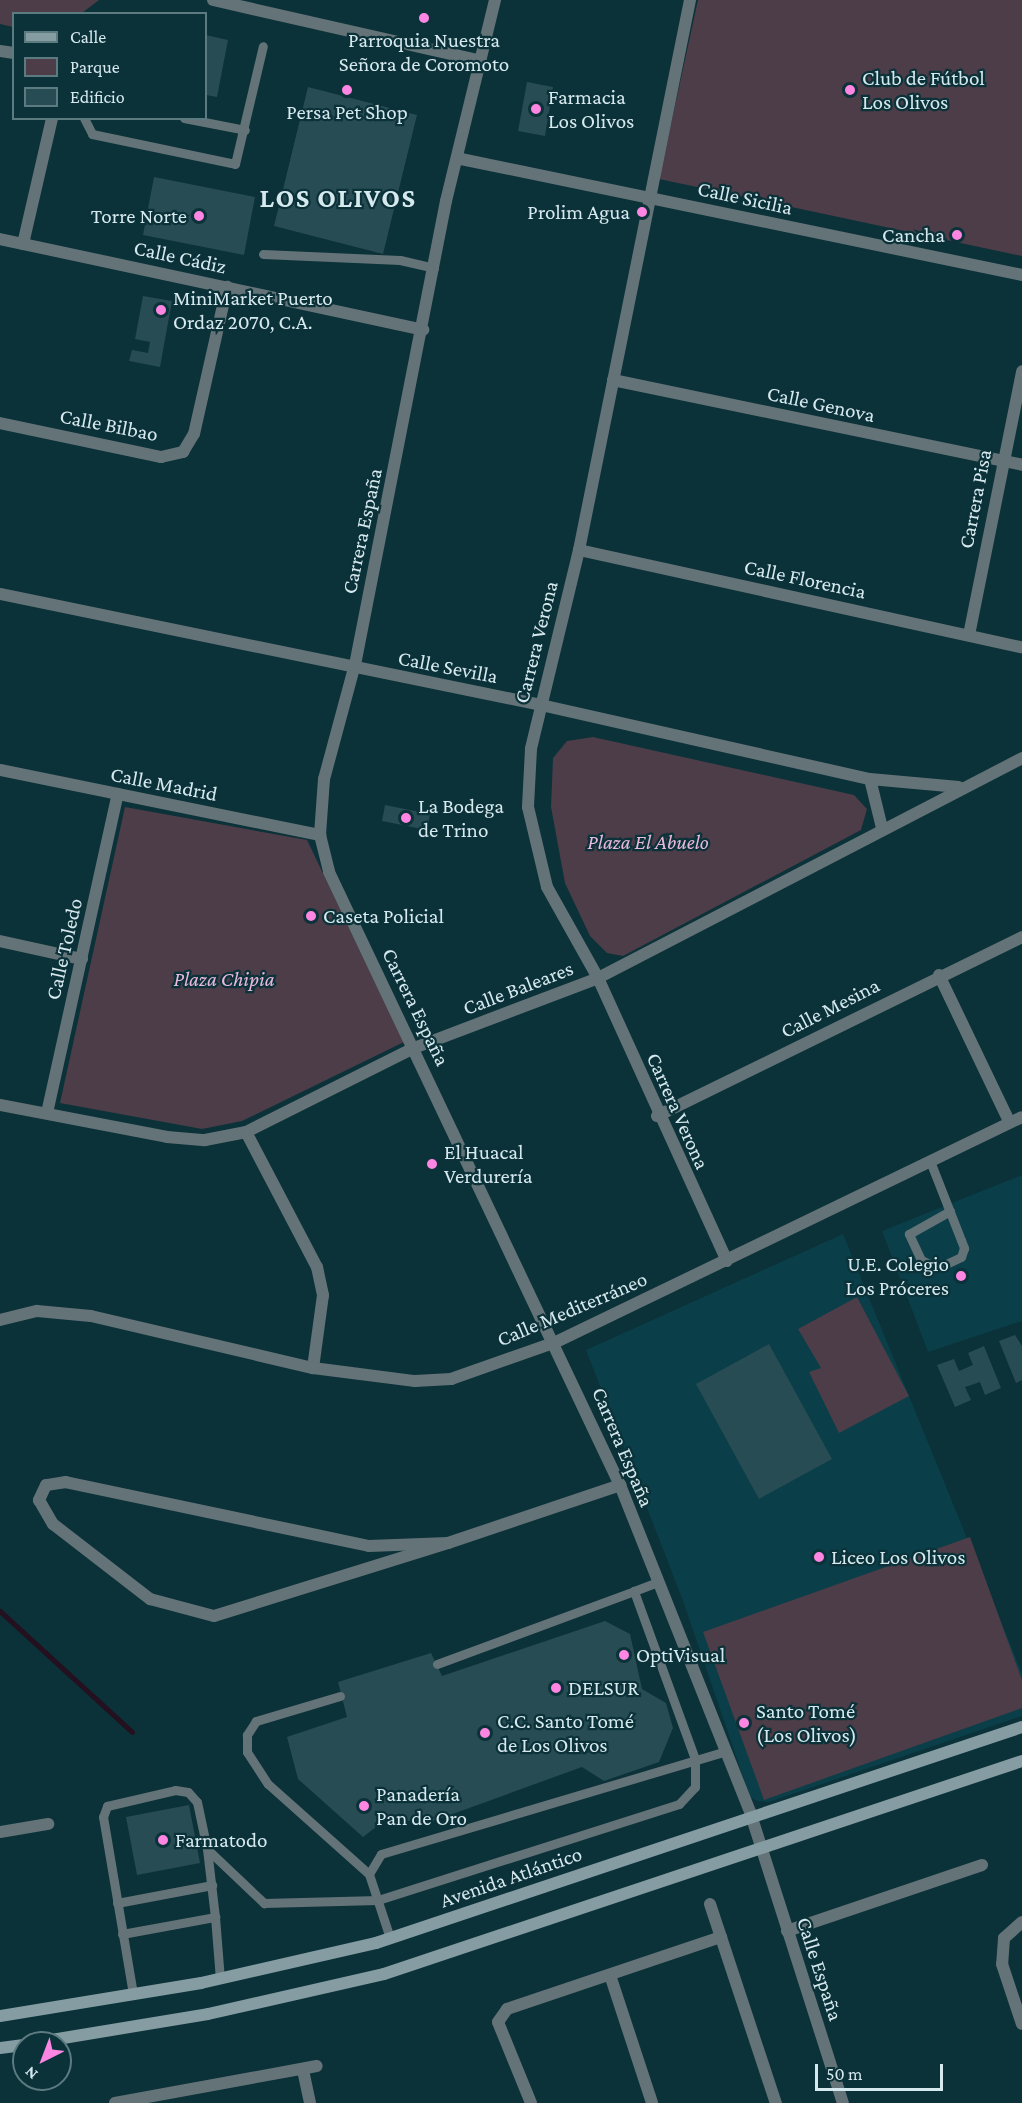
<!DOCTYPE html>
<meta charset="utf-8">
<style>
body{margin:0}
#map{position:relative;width:1022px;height:2103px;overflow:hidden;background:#0b3139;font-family:"Crimson Pro",serif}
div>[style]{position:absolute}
.built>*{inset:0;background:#0a3e48}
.green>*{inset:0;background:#4c3d48}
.stream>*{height:5px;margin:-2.5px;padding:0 2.5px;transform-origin:2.5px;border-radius:2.5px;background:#24101f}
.building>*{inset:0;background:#284c54}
.lane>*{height:9px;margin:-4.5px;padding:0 4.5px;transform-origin:4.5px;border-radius:4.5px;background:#647377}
.street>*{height:12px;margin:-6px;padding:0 6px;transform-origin:6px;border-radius:6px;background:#647377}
.secondary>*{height:12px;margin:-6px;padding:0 6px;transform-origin:6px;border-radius:6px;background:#849ca2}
.dots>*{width:16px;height:16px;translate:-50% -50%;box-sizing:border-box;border:3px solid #0b3139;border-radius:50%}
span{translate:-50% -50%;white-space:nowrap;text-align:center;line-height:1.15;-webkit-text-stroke:4.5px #0b3139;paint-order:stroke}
.poi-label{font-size:21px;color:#d6e9ee}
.left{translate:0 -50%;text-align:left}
.right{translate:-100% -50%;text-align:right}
.street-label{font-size:21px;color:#d6e9ee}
.park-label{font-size:21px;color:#e9b8dc;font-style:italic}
.district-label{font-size:27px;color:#d6e9ee;font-weight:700;letter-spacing:1.5px}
.legend{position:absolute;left:12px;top:12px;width:195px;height:108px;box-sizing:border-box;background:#0b3139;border:2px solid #5c7b81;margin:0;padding:8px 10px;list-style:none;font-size:18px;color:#d6e9ee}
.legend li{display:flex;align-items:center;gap:12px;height:30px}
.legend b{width:30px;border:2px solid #5c7b81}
.north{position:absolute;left:12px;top:2031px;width:60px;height:60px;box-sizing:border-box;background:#0b3139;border:2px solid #5c7b81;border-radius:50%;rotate:222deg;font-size:16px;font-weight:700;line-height:24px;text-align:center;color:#d6e9ee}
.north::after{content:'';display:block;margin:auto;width:21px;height:27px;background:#fd86e3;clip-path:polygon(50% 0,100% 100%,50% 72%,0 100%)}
.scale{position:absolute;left:815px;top:2064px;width:128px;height:27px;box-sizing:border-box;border:3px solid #d6e9ee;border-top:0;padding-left:8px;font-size:18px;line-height:21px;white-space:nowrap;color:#d6e9ee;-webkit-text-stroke:4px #0b3139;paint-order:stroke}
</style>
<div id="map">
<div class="built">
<div style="clip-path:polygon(1022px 1175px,1022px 1321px,928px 1352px,882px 1231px)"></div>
<div style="clip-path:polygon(843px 1234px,1022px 1673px,1022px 1716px,769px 1802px,757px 1801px,750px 1797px,683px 1601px,586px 1350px)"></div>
</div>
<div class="green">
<div style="clip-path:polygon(0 0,99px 0,82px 13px,14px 14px,13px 27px,0 24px)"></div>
<div style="clip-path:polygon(698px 0,1022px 0,1022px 256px,659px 179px)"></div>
<div style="clip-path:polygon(593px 737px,854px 795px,867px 809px,861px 830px,623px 956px,607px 953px,590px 936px,565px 883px,551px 807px,553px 758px,567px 741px)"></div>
<div style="clip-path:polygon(125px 807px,307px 840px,404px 1042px,242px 1121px,202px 1129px,60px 1103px)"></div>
<div style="clip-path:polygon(857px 1297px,909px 1396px,839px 1433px,809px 1372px,821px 1368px,798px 1329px)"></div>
<div style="clip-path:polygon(970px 1537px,1022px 1680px,1022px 1708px,764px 1800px,703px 1632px)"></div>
</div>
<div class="stream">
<div style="left:0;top:1611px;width:179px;rotate:42.5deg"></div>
</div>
<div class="building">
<div style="clip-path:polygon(206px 35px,228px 40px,217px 97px,206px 95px)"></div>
<div style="clip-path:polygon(527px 82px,553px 87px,545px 136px,518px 131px)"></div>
<div style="clip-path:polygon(308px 87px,417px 115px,383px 254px,274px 226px)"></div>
<div style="clip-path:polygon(154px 177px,255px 197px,244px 255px,143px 235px)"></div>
<div style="clip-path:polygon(143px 296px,172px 301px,160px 367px,129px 361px,132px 350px,148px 353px,150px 342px,135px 339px)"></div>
<div style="clip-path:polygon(385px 805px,430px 814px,427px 830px,382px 821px)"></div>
<div style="clip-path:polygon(1015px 1335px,1022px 1346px,1022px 1380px,1016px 1383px,999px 1341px)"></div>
<div style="clip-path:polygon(769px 1344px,832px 1459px,759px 1499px,696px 1384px)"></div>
<div style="clip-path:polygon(984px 1346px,1001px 1388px,985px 1395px,980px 1382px,965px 1387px,971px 1400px,955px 1407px,937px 1365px,954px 1359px,959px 1371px,973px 1365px,968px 1353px)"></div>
<div style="clip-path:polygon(605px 1621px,630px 1634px,642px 1689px,666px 1703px,673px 1728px,659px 1762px,604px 1781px,582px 1767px,425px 1824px,389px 1817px,363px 1837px,298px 1779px,287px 1737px,347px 1717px,338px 1682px,431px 1653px,442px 1676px)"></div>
<div style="clip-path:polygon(189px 1805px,200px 1863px,137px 1875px,126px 1817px)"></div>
</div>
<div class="lane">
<div style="left:84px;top:118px;width:18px;rotate:63deg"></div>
<div style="left:92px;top:134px;width:146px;rotate:11.8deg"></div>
<div style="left:235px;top:164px;width:121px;rotate:-76.7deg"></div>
<div style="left:184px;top:118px;width:62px;rotate:11.1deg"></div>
<div style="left:263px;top:254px;width:137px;rotate:2.5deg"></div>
<div style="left:400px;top:260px;width:35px;rotate:13deg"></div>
<div style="left:930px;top:1161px;width:85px;rotate:68.6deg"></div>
<div style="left:961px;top:1240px;width:9px;rotate:69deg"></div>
<div style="left:964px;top:1248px;width:9px;rotate:108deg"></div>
<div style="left:961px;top:1257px;width:26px;rotate:155deg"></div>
<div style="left:937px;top:1268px;width:18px;rotate:-153deg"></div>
<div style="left:921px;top:1260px;width:29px;rotate:-115deg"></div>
<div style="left:909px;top:1234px;width:47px;rotate:-29.3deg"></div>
<div style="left:437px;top:1664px;width:210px;rotate:-20.3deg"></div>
<div style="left:340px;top:1696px;width:88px;rotate:163.4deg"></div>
<div style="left:256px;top:1721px;width:17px;rotate:123deg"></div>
<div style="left:247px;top:1735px;width:17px;rotate:90deg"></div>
<div style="left:247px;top:1752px;width:38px;rotate:57deg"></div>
<div style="left:268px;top:1784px;width:135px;rotate:41.7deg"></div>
<div style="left:207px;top:1849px;width:79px;rotate:43.5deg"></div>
<div style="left:264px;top:1903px;width:114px;rotate:-1.5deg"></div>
<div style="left:378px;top:1900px;width:316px;rotate:-17.7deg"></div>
<div style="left:679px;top:1804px;width:23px;rotate:-47deg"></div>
<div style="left:695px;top:1787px;width:28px;rotate:-90deg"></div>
<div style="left:695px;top:1759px;width:179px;rotate:-110deg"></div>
<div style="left:634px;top:1591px;width:26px;rotate:-21deg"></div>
<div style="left:117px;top:1903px;width:97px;rotate:-10.7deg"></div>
<div style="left:122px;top:1934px;width:95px;rotate:-10.4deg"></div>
<div style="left:215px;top:1917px;width:62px;rotate:85.4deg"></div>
<div style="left:390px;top:1938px;width:67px;rotate:-108.2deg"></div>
<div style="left:369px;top:1874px;width:23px;rotate:-59deg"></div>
<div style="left:381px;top:1854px;width:360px;rotate:-16.6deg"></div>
<div style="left:133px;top:1994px;width:180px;rotate:-99.6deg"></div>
<div style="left:103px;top:1817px;width:12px;rotate:-70deg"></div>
<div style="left:107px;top:1806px;width:70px;rotate:-13.2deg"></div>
<div style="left:175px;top:1790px;width:13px;rotate:9deg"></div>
<div style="left:188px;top:1792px;width:13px;rotate:48deg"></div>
<div style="left:197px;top:1802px;width:48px;rotate:78deg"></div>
<div style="left:207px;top:1849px;width:68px;rotate:83.3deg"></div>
</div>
<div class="street">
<div style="left:213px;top:0;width:275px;rotate:12.8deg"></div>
<div style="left:495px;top:0;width:207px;rotate:103.7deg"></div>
<div style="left:446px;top:201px;width:476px;rotate:101.1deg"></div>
<div style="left:354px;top:668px;width:115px;rotate:105.1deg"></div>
<div style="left:324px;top:779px;width:56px;rotate:94.1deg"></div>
<div style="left:320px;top:835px;width:38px;rotate:76deg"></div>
<div style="left:329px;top:872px;width:679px;rotate:64.61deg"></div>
<div style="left:620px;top:1485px;width:355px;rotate:68.3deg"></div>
<div style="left:751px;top:1815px;width:302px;rotate:72.3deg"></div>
<div style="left:690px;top:0;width:561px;rotate:101.41deg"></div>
<div style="left:579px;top:550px;width:205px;rotate:103.6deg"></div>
<div style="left:531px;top:749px;width:58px;rotate:93deg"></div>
<div style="left:528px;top:807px;width:82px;rotate:76.6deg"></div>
<div style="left:547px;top:887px;width:104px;rotate:60.7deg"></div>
<div style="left:598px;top:978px;width:311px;rotate:65.5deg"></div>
<div style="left:0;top:51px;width:14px;rotate:8deg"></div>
<div style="left:461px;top:159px;width:573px;rotate:11.68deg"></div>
<div style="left:0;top:239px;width:433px;rotate:12.1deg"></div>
<div style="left:23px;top:244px;width:129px;rotate:-77deg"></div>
<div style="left:613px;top:380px;width:418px;rotate:11.7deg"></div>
<div style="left:0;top:423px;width:165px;rotate:11.9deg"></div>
<div style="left:161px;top:457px;width:23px;rotate:-13deg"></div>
<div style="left:183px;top:452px;width:21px;rotate:-59deg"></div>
<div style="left:194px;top:434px;width:151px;rotate:-77.3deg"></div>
<div style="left:579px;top:550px;width:453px;rotate:12.4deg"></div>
<div style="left:0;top:594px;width:552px;rotate:11.59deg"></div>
<div style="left:541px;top:705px;width:337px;rotate:12.7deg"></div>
<div style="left:870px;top:779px;width:89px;rotate:5.1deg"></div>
<div style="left:969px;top:635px;width:269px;rotate:-78.6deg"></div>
<div style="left:0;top:770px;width:327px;rotate:11.5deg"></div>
<div style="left:870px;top:779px;width:50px;rotate:76.2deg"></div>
<div style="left:0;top:941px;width:84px;rotate:12.4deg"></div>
<div style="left:939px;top:975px;width:162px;rotate:64.4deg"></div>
<div style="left:0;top:1105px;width:170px;rotate:10.8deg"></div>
<div style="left:167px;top:1137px;width:38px;rotate:5deg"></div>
<div style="left:205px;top:1140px;width:42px;rotate:-11deg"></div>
<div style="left:246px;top:1132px;width:188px;rotate:-26.6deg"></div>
<div style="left:414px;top:1048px;width:197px;rotate:-20.8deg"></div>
<div style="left:598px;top:978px;width:478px;rotate:-27.4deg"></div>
<div style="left:47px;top:1113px;width:327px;rotate:-77.5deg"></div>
<div style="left:657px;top:1116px;width:407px;rotate:-26.1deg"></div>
<div style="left:246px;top:1132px;width:153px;rotate:62.3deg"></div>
<div style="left:317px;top:1267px;width:29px;rotate:78deg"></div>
<div style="left:323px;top:1295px;width:74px;rotate:97.8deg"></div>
<div style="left:0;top:1320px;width:38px;rotate:-14deg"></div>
<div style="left:37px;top:1311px;width:54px;rotate:5.3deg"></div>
<div style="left:91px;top:1316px;width:228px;rotate:13.2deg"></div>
<div style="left:313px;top:1368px;width:103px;rotate:7.3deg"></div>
<div style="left:415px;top:1381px;width:36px;rotate:-3deg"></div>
<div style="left:451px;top:1379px;width:111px;rotate:-19.4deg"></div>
<div style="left:556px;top:1342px;width:517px;rotate:-25.77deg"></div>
<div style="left:448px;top:1543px;width:79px;rotate:177.8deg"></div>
<div style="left:369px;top:1546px;width:310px;rotate:-168.1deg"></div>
<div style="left:66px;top:1482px;width:20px;rotate:171deg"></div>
<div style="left:46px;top:1485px;width:17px;rotate:115deg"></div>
<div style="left:39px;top:1500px;width:28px;rotate:60deg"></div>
<div style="left:53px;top:1524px;width:123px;rotate:37.7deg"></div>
<div style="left:150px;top:1599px;width:66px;rotate:14.9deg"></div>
<div style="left:214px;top:1616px;width:245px;rotate:-17.3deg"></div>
<div style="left:448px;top:1543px;width:182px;rotate:-18.6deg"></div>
<div style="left:0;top:1832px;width:49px;rotate:-9.5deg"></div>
<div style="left:710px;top:1904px;width:210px;rotate:71.7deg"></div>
<div style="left:1022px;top:1922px;width:24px;rotate:138deg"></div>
<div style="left:1004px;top:1938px;width:26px;rotate:94deg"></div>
<div style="left:1002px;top:1964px;width:63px;rotate:71.6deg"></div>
<div style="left:787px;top:1931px;width:206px;rotate:-18.7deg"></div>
<div style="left:610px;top:1975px;width:135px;rotate:71.8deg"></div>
<div style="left:303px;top:2070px;width:34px;rotate:78deg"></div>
<div style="left:115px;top:2103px;width:205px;rotate:-10.4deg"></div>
<div style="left:531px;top:2103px;width:87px;rotate:-112.2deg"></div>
<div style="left:498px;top:2022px;width:16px;rotate:-55deg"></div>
<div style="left:507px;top:2009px;width:226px;rotate:-18.6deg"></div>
</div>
<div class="secondary">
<div style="left:0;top:2016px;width:204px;rotate:-9.3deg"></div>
<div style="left:201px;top:1983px;width:180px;rotate:-12.9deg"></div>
<div style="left:376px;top:1943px;width:681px;rotate:-18.49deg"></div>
<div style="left:33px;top:2043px;width:177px;rotate:-9.4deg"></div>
<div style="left:208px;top:2014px;width:180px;rotate:-12.8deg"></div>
<div style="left:384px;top:1974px;width:673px;rotate:-18.46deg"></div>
<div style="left:0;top:2048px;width:24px;rotate:-7deg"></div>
</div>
<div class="dots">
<div style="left:424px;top:18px;background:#fd86e3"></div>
<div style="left:347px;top:90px;background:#fd86e3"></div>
<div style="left:850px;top:90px;background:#fd86e3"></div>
<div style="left:536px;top:109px;background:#fd86e3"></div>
<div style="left:642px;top:212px;background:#fd86e3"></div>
<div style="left:199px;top:216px;background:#fd86e3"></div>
<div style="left:957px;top:235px;background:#fd86e3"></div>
<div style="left:161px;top:310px;background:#fd86e3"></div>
<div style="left:406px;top:818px;background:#fd86e3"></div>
<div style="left:311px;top:916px;background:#fd86e3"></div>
<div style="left:432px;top:1164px;background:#fd86e3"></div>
<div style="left:961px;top:1276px;background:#fd86e3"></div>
<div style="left:819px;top:1557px;background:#fd86e3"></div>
<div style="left:624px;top:1655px;background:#fd86e3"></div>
<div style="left:556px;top:1688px;background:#fd86e3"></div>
<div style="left:744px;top:1723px;background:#fd86e3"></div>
<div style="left:485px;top:1733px;background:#fd86e3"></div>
<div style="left:364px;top:1806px;background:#fd86e3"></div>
<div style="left:163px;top:1840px;background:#fd86e3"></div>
</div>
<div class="poi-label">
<span style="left:424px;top:52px">Parroquia Nuestra<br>Señora de Coromoto</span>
<span class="left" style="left:862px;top:90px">Club de Fútbol<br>Los Olivos</span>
<span class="left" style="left:548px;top:109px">Farmacia<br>Los Olivos</span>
<span style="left:347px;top:112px">Persa Pet Shop</span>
<span class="right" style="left:630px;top:212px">Prolim Agua</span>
<span class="right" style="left:187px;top:216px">Torre Norte</span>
<span class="right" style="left:945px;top:235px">Cancha</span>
<span class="left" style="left:173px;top:310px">MiniMarket Puerto<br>Ordaz 2070, C.A.</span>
<span class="left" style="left:418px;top:818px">La Bodega<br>de Trino</span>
<span class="left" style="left:323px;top:916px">Caseta Policial</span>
<span class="left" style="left:444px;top:1164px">El Huacal<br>Verdurería</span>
<span class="right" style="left:949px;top:1276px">U.E. Colegio<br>Los Próceres</span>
<span class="left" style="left:831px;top:1557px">Liceo Los Olivos</span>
<span class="left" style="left:636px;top:1655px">OptiVisual</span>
<span class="left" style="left:568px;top:1688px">DELSUR</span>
<span class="left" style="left:756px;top:1723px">Santo Tomé<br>(Los Olivos)</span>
<span class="left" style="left:497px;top:1733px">C.C. Santo Tomé<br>de Los Olivos</span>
<span class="left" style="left:376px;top:1806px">Panadería<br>Pan de Oro</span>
<span class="left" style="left:175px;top:1840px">Farmatodo</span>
</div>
<div class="street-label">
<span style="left:745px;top:198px;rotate:12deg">Calle Sicilia</span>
<span style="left:180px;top:257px;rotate:12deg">Calle Cádiz</span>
<span style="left:821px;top:404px;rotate:12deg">Calle Genova</span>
<span style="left:109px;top:425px;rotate:11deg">Calle Bilbao</span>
<span style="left:975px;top:499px;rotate:-79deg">Carrera Pisa</span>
<span style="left:362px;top:531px;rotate:-78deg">Carrera España</span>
<span style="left:805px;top:579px;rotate:12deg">Calle Florencia</span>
<span style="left:536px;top:642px;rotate:-76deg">Carrera Verona</span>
<span style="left:448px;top:667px;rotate:11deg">Calle Sevilla</span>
<span style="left:164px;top:784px;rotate:11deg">Calle Madrid</span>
<span style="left:64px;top:949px;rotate:-77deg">Calle Toledo</span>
<span style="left:518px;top:988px;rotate:-21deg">Calle Baleares</span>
<span style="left:416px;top:1007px;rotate:64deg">Carrera España</span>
<span style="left:830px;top:1008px;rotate:-27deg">Calle Mesina</span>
<span style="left:678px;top:1111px;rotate:66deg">Carrera Verona</span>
<span style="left:572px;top:1309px;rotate:-23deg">Calle Mediterráneo</span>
<span style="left:623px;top:1447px;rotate:67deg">Carrera España</span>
<span style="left:511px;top:1877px;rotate:-19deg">Avenida Atlántico</span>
<span style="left:820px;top:1969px;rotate:72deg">Calle España</span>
</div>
<div class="park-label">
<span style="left:648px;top:842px">Plaza El Abuelo</span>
<span style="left:224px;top:979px">Plaza Chipia</span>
</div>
<div class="district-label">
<span style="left:338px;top:199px">LOS OLIVOS</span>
</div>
<ul class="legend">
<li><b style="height:8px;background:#849ca2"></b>Calle</li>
<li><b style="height:16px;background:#4c3d48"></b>Parque</li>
<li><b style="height:16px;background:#284c54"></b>Edificio</li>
</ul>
<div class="north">N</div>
<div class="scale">50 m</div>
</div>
